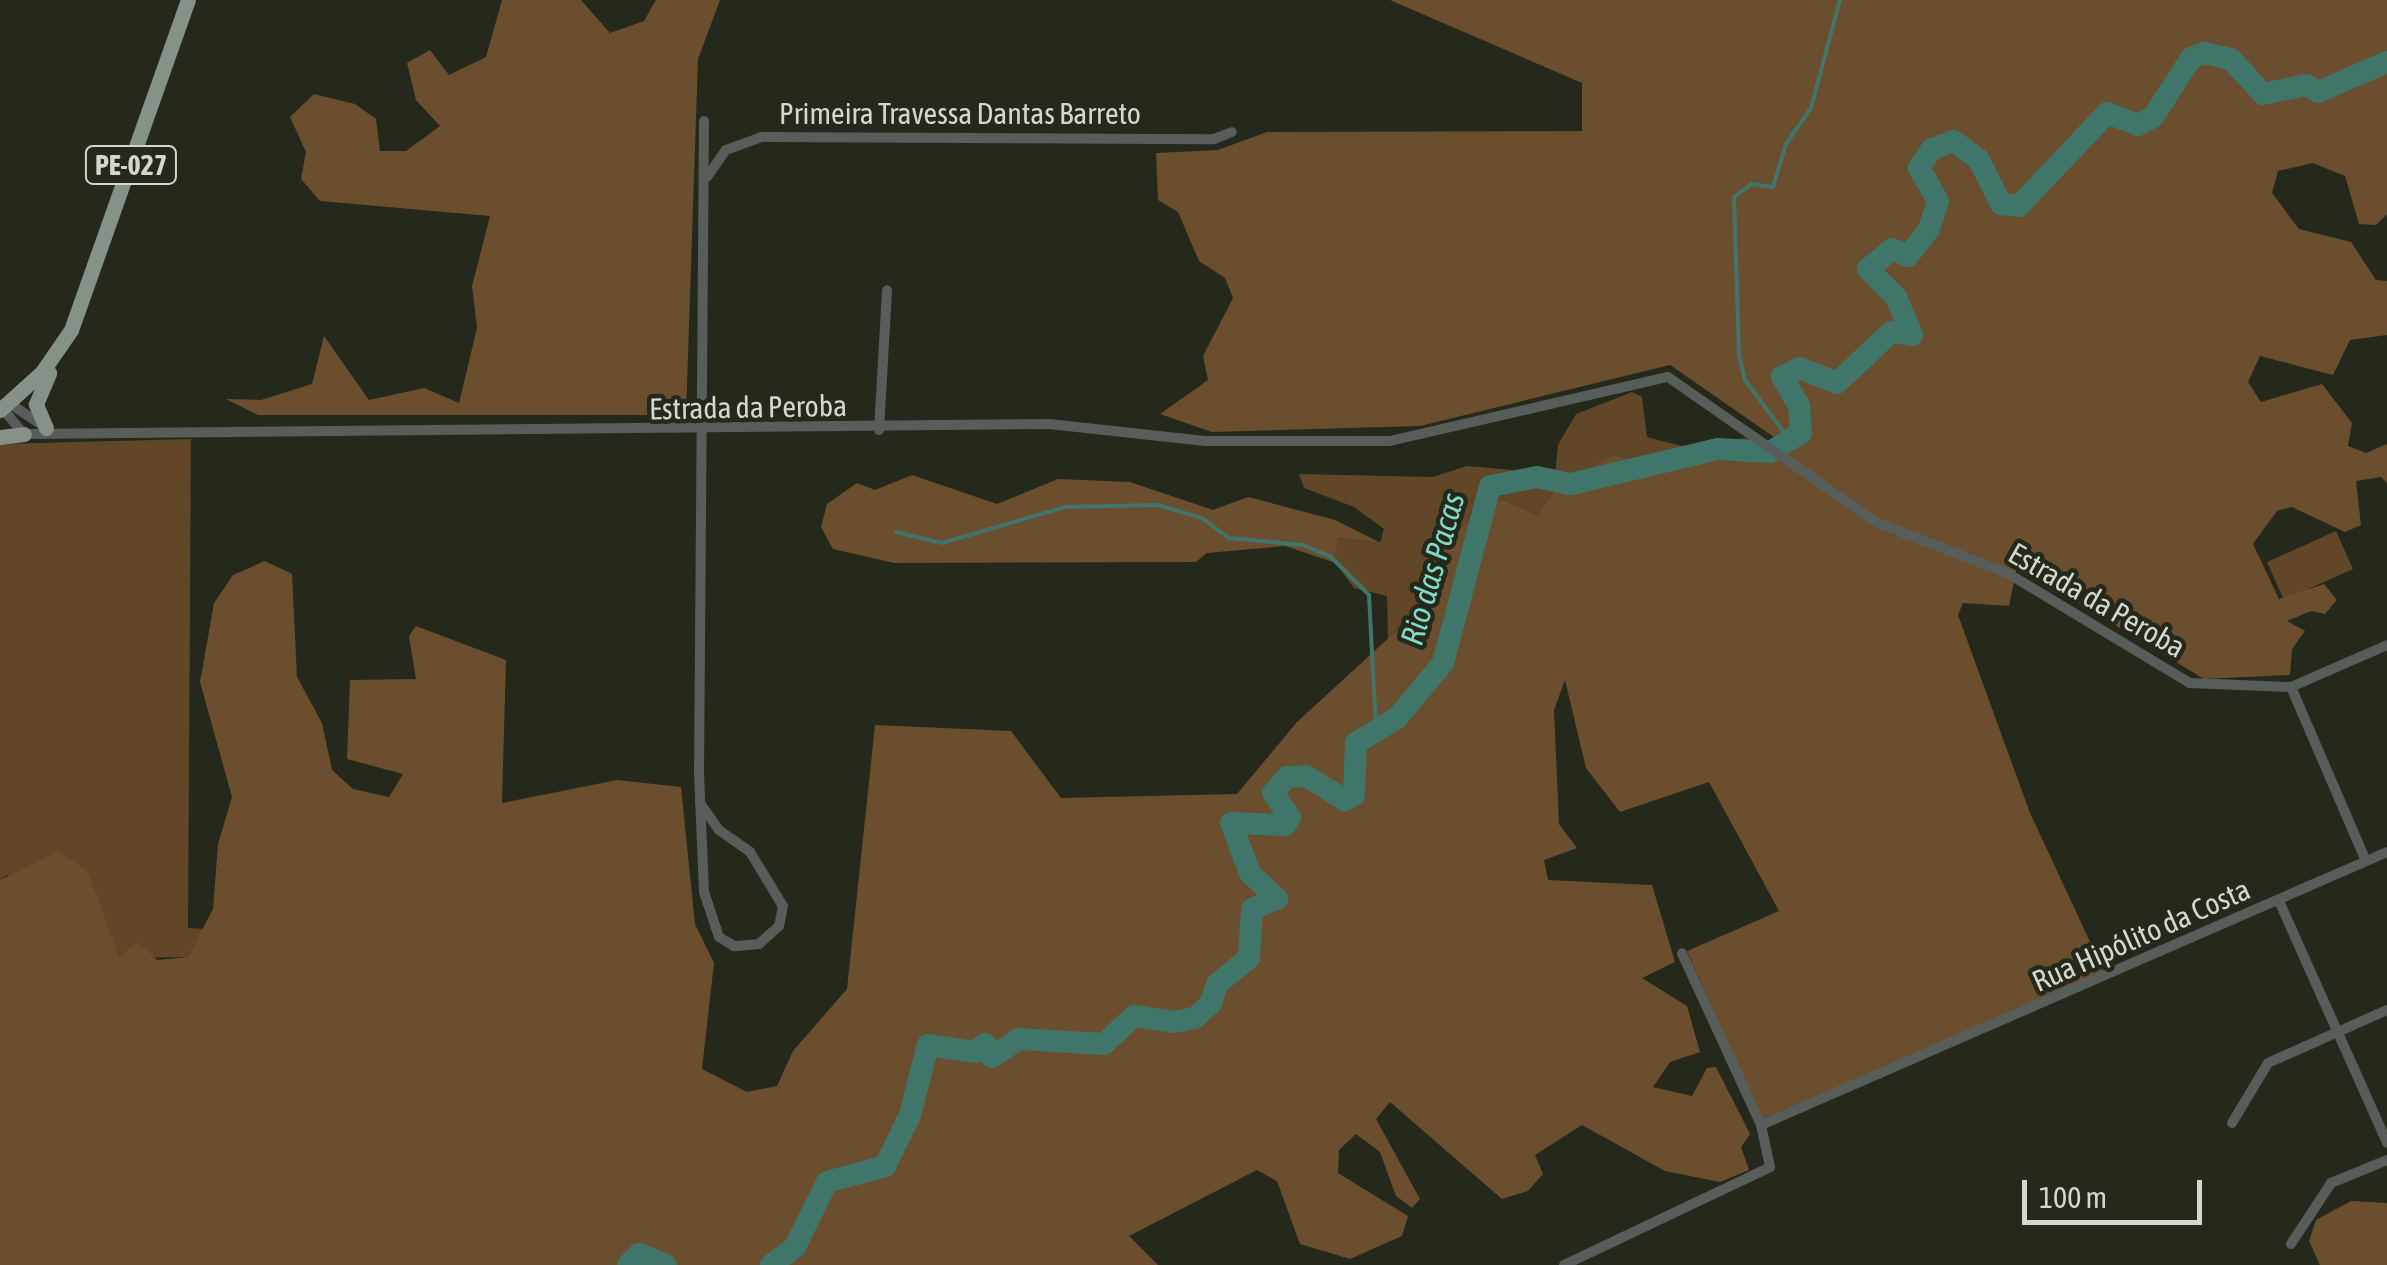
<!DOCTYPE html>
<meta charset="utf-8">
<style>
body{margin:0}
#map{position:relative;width:2387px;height:1265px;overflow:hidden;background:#24291b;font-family:"Asap Condensed",sans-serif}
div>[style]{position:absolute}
.green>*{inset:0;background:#614628}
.forest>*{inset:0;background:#6b4e2e}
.stream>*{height:4px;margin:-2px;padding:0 2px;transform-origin:2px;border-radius:2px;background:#40756a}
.river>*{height:22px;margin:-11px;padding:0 11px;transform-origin:11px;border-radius:11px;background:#40756a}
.minor>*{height:10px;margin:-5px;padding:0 5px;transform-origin:5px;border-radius:5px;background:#575d58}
.primary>*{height:15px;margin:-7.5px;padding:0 7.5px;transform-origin:7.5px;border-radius:7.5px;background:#869288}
span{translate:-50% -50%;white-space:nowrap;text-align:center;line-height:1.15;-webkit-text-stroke:9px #24291b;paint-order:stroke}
.shield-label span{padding:2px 8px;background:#24291b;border:2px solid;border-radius:8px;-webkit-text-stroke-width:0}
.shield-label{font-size:28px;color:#d4d7ce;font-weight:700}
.street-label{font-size:30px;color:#d4d7ce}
.water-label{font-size:32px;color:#81dac6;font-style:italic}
.scale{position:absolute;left:2022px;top:1180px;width:180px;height:45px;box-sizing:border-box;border:5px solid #d4d7ce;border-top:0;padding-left:12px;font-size:30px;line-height:35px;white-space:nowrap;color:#d4d7ce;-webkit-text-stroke:8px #24291b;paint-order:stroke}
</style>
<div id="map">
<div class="green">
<div style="clip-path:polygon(1632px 392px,1642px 397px,1647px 437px,1682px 446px,1746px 438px,1773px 457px,1669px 466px,1644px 459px,1590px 469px,1557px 488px,1537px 515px,1501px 499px,1430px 550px,1423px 599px,1388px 640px,1387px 596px,1354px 588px,1331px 557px,1337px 538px,1380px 543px,1384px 529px,1354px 507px,1304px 488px,1299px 474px,1433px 477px,1467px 466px,1555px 474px,1558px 445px,1576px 414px)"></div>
<div style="clip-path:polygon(191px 439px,188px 928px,204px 929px,188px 957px,119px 958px,7px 875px,0 880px,0 444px)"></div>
<div style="clip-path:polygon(2336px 531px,2353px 569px,2284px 600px,2267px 562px)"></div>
</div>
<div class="forest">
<div style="clip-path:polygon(502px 0,581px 0,610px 33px,644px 21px,656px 0,720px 0,698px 59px,686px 415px,258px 415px,226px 399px,261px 400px,312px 384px,324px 336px,369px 400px,424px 388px,459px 403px,477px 328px,472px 286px,490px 216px,320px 201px,301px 179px,306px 152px,290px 117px,314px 94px,355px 104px,376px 119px,380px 151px,406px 151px,440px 126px,416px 100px,407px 63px,430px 50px,449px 75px,486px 57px)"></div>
<div style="clip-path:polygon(1390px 0,2387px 0,2387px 214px,2376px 225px,2359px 224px,2345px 176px,2313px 163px,2278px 171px,2272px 193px,2299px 229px,2351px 242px,2376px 280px,2387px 281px,2387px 335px,2350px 340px,2333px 375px,2260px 356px,2248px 382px,2261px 402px,2322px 384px,2352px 423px,2348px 446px,2366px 453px,2387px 444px,2387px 483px,2381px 477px,2356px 481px,2361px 525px,2345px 532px,2292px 507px,2277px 511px,2253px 544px,2279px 599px,2324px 584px,2337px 600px,2325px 614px,2311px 611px,2287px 621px,2305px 631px,2292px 649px,2290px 675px,2204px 679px,2017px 566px,2009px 606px,1963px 603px,1958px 615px,2030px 813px,2105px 974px,1762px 1119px,1687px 951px,1779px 911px,1709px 782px,1620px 812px,1586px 768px,1565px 680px,1554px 710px,1559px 824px,1577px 848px,1544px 860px,1548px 880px,1652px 885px,1675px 962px,1642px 978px,1687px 1006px,1700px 1052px,1670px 1062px,1653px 1087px,1692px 1096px,1707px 1068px,1716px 1067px,1750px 1134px,1741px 1147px,1749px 1170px,1720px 1182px,1665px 1171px,1582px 1125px,1535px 1155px,1543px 1174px,1528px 1191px,1502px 1199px,1390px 1102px,1376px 1119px,1420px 1199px,1412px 1208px,1396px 1196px,1380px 1152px,1356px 1134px,1339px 1150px,1338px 1173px,1408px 1216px,1402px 1236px,1350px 1259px,1300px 1244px,1277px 1181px,1257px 1170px,1129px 1236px,1158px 1265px,0 1265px,0 880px,58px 851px,88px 872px,119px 957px,138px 942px,157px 960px,188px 957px,213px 909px,218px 844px,232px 797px,200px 682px,214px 603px,233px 575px,265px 561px,292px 574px,297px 677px,322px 723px,332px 770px,353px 789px,389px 797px,403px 774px,347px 759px,350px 680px,416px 679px,409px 636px,416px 626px,506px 660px,502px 803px,617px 780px,681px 787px,695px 924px,714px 963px,702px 1069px,747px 1092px,777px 1086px,793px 1051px,847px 989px,875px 725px,1011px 731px,1061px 798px,1237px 794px,1297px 722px,1418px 611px,1429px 550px,1501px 499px,1537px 515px,1557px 488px,1612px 456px,1669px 466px,1794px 451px,1670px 365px,1420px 426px,1212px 432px,1160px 414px,1208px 380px,1203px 356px,1233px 298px,1225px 278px,1199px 261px,1178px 212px,1158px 200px,1156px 153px,1218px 150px,1267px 132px,1582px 131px,1582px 83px)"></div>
<div style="clip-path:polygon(912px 475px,997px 504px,1058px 479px,1130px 482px,1213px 510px,1248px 497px,1335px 520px,1381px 543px,1338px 538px,1333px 562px,1285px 546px,1207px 553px,1196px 562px,894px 563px,833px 549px,821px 527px,827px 504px,857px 483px,875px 490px)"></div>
<div style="clip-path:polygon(2351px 1201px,2387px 1203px,2387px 1265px,2320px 1265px,2309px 1241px,2316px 1220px)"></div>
</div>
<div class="stream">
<div style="left:1791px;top:442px;width:77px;rotate:-126.6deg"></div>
<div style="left:1745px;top:380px;width:25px;rotate:-104deg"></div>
<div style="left:1739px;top:356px;width:159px;rotate:-91.8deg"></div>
<div style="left:1734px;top:197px;width:22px;rotate:-36deg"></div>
<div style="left:1752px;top:184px;width:21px;rotate:8deg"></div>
<div style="left:1773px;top:187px;width:45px;rotate:-73.2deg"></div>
<div style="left:1786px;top:144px;width:44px;rotate:-55.2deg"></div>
<div style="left:1811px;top:108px;width:112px;rotate:-75deg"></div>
<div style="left:896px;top:532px;width:47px;rotate:13.4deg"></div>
<div style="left:942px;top:543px;width:128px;rotate:-16.3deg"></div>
<div style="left:1065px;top:507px;width:93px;rotate:-1.2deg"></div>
<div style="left:1158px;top:505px;width:46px;rotate:16.5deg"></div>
<div style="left:1202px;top:518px;width:34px;rotate:37deg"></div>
<div style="left:1229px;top:538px;width:74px;rotate:5.4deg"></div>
<div style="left:1303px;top:545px;width:30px;rotate:23deg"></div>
<div style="left:1331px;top:557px;width:54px;rotate:45deg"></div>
<div style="left:1369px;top:595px;width:133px;rotate:87deg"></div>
</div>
<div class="river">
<div style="left:628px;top:1265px;width:16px;rotate:-45deg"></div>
<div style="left:639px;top:1254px;width:29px;rotate:22deg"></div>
<div style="left:771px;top:1265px;width:30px;rotate:-37deg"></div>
<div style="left:795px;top:1247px;width:72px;rotate:-63.8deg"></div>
<div style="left:827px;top:1182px;width:60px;rotate:-15.4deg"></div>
<div style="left:885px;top:1166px;width:57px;rotate:-63.9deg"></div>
<div style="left:910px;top:1115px;width:72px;rotate:-75.6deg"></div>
<div style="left:928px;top:1045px;width:48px;rotate:8.5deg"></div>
<div style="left:975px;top:1052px;width:13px;rotate:-39deg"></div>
<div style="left:985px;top:1044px;width:15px;rotate:62deg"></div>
<div style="left:992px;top:1057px;width:32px;rotate:-34deg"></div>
<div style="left:1019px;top:1039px;width:85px;rotate:3.4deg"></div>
<div style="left:1104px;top:1044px;width:41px;rotate:-43deg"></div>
<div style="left:1134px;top:1016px;width:40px;rotate:8.5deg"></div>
<div style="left:1174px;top:1022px;width:21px;rotate:-11deg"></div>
<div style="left:1195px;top:1018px;width:22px;rotate:-43deg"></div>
<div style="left:1211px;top:1003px;width:20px;rotate:-72deg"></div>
<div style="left:1217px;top:984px;width:41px;rotate:-39.1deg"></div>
<div style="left:1249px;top:958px;width:49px;rotate:-86.5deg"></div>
<div style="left:1252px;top:909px;width:27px;rotate:-22deg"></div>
<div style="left:1277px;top:899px;width:37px;rotate:-136deg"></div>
<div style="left:1250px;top:873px;width:53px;rotate:-110.8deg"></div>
<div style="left:1231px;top:823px;width:54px;rotate:2.1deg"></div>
<div style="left:1285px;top:825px;width:9px;rotate:-54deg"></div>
<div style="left:1290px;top:818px;width:30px;rotate:-124deg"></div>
<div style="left:1273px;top:793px;width:21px;rotate:-49deg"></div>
<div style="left:1287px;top:777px;width:19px;rotate:-3deg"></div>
<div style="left:1306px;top:776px;width:46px;rotate:31.6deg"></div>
<div style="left:1345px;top:800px;width:10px;rotate:-29deg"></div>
<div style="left:1354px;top:795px;width:52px;rotate:-87.8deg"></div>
<div style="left:1356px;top:743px;width:48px;rotate:-31.4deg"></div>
<div style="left:1397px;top:718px;width:72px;rotate:-50.1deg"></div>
<div style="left:1443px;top:663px;width:183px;rotate:-75.1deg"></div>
<div style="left:1490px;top:486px;width:48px;rotate:-10.8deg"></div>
<div style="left:1537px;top:477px;width:35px;rotate:12deg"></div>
<div style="left:1571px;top:484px;width:151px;rotate:-13.4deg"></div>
<div style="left:1718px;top:449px;width:52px;rotate:3.3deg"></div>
<div style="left:1770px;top:452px;width:36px;rotate:-32deg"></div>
<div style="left:1801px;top:433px;width:27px;rotate:-94deg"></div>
<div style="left:1799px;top:406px;width:34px;rotate:-120deg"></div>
<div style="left:1782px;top:377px;width:20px;rotate:-27deg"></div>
<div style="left:1800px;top:368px;width:40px;rotate:22deg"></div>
<div style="left:1837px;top:383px;width:74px;rotate:-43.4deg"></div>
<div style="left:1891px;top:332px;width:21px;rotate:8deg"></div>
<div style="left:1912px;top:335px;width:41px;rotate:-112.8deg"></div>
<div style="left:1896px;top:297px;width:40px;rotate:-135deg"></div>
<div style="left:1868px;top:269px;width:31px;rotate:-40deg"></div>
<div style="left:1892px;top:249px;width:17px;rotate:24deg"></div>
<div style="left:1908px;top:256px;width:34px;rotate:-52deg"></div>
<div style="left:1929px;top:229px;width:29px;rotate:-72deg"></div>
<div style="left:1938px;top:201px;width:38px;rotate:-120deg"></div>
<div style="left:1919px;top:168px;width:23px;rotate:-56deg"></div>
<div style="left:1932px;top:149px;width:23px;rotate:-20deg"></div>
<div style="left:1954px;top:141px;width:31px;rotate:37deg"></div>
<div style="left:1979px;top:160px;width:49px;rotate:63.4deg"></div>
<div style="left:2001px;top:204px;width:18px;rotate:6deg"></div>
<div style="left:2019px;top:206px;width:128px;rotate:-46.6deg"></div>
<div style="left:2107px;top:113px;width:33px;rotate:21deg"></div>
<div style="left:2138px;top:125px;width:17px;rotate:-28deg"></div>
<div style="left:2153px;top:117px;width:70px;rotate:-57.2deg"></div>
<div style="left:2191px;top:58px;width:14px;rotate:-21deg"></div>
<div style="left:2204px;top:53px;width:28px;rotate:13deg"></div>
<div style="left:2231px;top:59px;width:47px;rotate:47.6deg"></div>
<div style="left:2263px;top:94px;width:44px;rotate:-11.8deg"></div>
<div style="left:2306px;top:85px;width:14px;rotate:30deg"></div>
<div style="left:2318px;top:92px;width:75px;rotate:-23.5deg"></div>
</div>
<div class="minor">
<div style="left:707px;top:177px;width:33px;rotate:-55deg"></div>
<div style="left:726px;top:150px;width:37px;rotate:-20deg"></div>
<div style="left:761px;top:137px;width:453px;rotate:0.3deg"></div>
<div style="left:1214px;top:139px;width:19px;rotate:-21deg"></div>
<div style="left:9px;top:403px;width:43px;rotate:33.7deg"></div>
<div style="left:2px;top:408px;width:34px;rotate:50deg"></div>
<div style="left:24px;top:434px;width:1025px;rotate:-0.56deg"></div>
<div style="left:1049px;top:424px;width:157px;rotate:6.2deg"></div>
<div style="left:1205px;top:441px;width:185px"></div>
<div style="left:1390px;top:441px;width:285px;rotate:-13deg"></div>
<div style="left:1668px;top:377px;width:254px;rotate:34.9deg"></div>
<div style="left:1876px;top:522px;width:143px;rotate:21.4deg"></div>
<div style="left:2009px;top:574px;width:211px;rotate:31.1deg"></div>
<div style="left:2190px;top:683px;width:101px;rotate:2.3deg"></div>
<div style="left:2291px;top:687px;width:105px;rotate:-23.6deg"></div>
<div style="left:879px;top:430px;width:140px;rotate:-86.7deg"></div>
<div style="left:2291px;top:687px;width:189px;rotate:66.7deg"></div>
<div style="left:700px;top:803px;width:33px;rotate:55deg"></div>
<div style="left:719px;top:830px;width:38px;rotate:35deg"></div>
<div style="left:750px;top:852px;width:63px;rotate:58.6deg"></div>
<div style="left:783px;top:906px;width:20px;rotate:101deg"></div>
<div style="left:779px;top:926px;width:27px;rotate:138deg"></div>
<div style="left:759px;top:944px;width:25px;rotate:175deg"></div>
<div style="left:734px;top:946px;width:17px;rotate:-149deg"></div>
<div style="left:719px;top:937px;width:47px;rotate:-108.4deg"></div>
<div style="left:704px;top:892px;width:118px;rotate:-92.4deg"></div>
<div style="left:699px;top:774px;width:653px;rotate:-89.56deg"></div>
<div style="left:2279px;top:901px;width:265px;rotate:65.9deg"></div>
<div style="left:2232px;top:1123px;width:70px;rotate:-59deg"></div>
<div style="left:2268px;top:1063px;width:130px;rotate:-24deg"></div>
<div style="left:1761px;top:1125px;width:683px;rotate:-23.56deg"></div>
<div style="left:2291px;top:1244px;width:73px;rotate:-56.7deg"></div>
<div style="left:2331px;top:1183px;width:61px;rotate:-22.3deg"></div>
<div style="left:1564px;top:1265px;width:228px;rotate:-25.4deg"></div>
<div style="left:1770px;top:1167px;width:43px;rotate:-102.1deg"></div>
<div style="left:1761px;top:1125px;width:189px;rotate:-114.7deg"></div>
</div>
<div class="primary">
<div style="left:0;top:410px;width:57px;rotate:-42.1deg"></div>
<div style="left:42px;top:372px;width:51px;rotate:-55.4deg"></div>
<div style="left:71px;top:330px;width:350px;rotate:-70.5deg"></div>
<div style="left:46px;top:428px;width:26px;rotate:-113deg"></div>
<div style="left:36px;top:404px;width:34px;rotate:-67deg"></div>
<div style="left:0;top:437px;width:24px;rotate:-7deg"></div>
</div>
<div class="shield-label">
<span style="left:131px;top:165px">PE-027</span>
</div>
<div class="street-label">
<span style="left:960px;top:113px">Primeira Travessa Dantas Barreto</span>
<span style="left:748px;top:407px;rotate:-1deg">Estrada da Peroba</span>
<span style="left:2097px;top:600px;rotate:30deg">Estrada da Peroba</span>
<span style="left:2141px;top:935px;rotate:-24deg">Rua Hipólito da Costa</span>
</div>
<div class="water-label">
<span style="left:1433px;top:569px;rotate:-74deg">Rio das Pacas</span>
</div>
<div class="scale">100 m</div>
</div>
